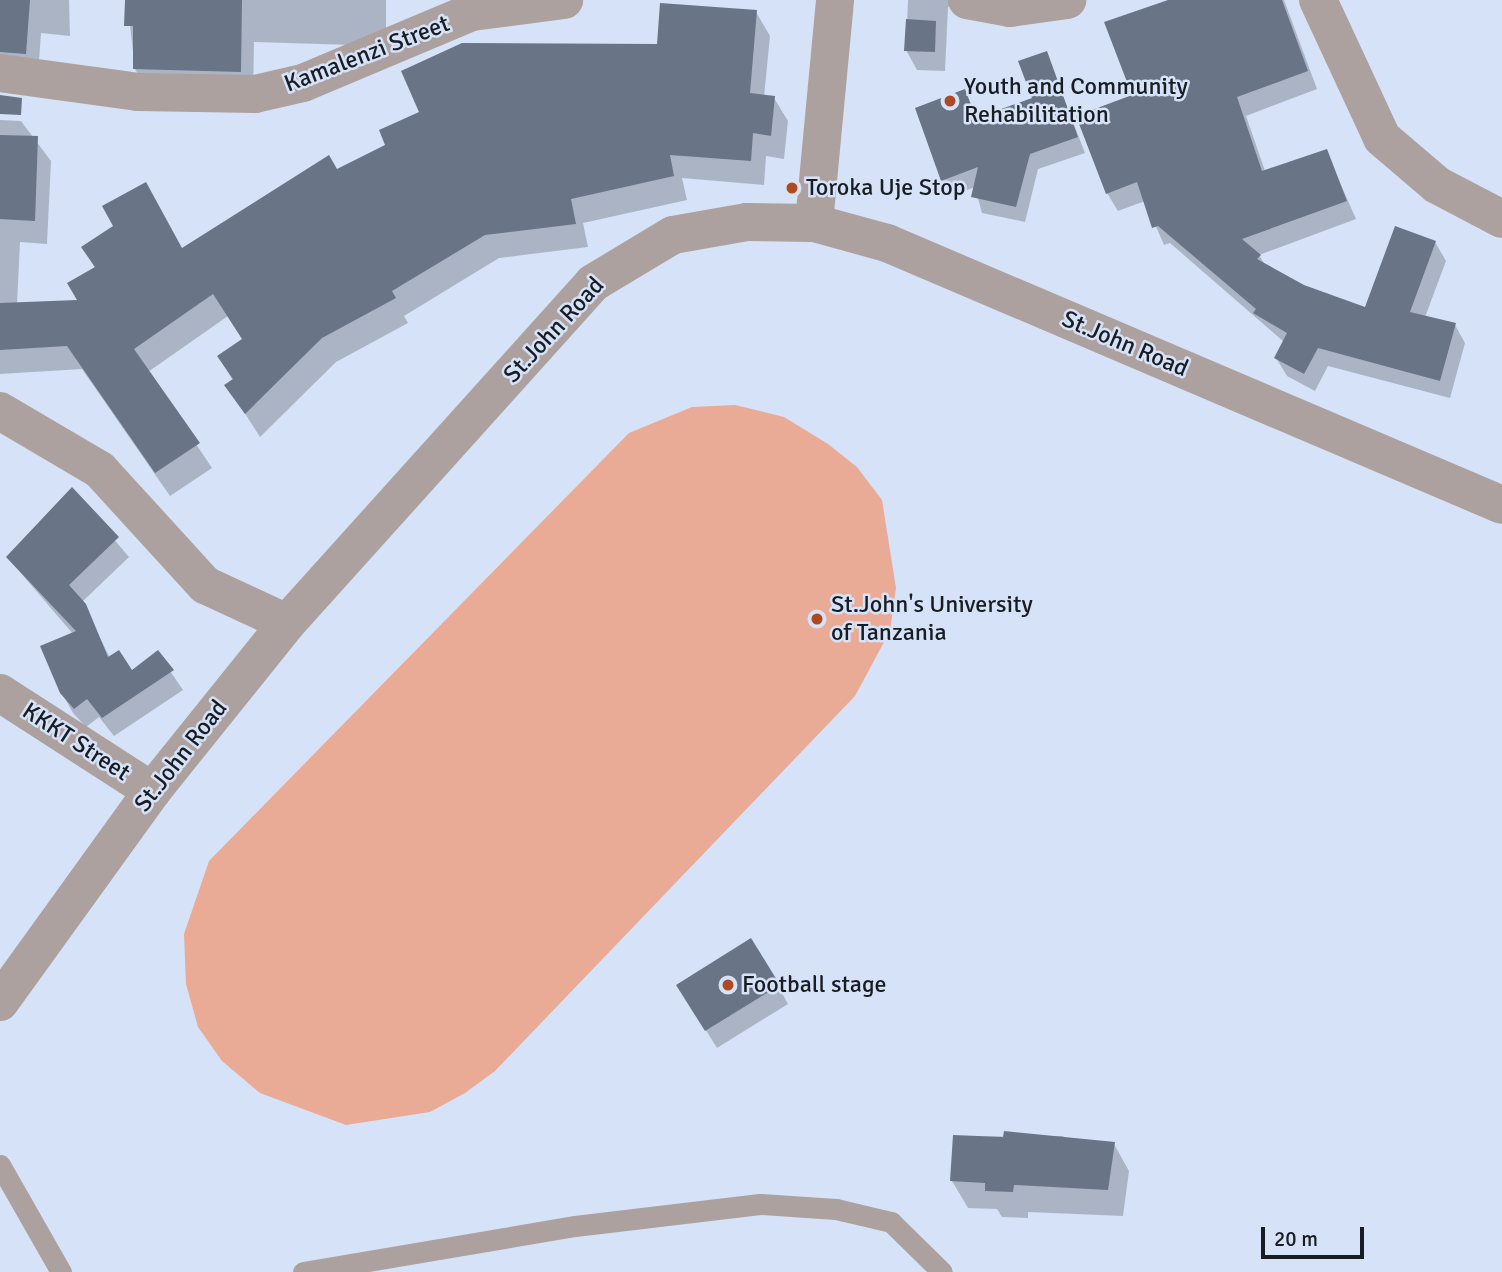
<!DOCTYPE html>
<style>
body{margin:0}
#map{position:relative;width:1502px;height:1272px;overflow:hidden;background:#d6e2f7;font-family:Signika,sans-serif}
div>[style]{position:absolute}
.green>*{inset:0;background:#e9ab96}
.shadow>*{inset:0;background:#0003}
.building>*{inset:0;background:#697486}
.service>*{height:21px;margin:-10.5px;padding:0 10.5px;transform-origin:10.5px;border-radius:10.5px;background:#aca19e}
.minor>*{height:38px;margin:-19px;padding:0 19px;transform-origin:19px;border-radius:19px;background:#aca19e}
.tertiary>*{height:38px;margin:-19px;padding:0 19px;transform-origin:19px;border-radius:19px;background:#aca19e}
.dots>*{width:19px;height:19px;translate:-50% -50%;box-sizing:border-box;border:4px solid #d6e2f7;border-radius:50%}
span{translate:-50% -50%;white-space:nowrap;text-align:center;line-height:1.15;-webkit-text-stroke:5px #d6e2f7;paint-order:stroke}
.street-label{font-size:24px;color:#181c23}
.poi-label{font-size:24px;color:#181c23}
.left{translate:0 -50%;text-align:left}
.scale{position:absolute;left:1261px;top:1227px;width:103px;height:32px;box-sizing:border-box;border:4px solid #181c23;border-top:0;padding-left:9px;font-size:21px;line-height:24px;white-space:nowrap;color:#181c23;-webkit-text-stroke:5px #d6e2f7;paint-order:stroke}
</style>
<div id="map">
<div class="green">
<div style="clip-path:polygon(735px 405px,784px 417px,828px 444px,857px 467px,882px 500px,896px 588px,890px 631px,855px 696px,495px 1071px,465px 1093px,430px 1112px,346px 1125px,260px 1093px,222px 1061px,198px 1027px,186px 984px,184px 934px,209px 861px,629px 433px,692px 407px)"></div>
</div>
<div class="shadow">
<div style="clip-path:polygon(0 0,69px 0,70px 36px,41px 33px,38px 76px,0 79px)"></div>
<div style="clip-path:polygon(127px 0,386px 0,386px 46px,254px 42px,253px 94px,148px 91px,135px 69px)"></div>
<div style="clip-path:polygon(908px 0,969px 0,948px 7px,945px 71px,917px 70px,906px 50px)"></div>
<div style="clip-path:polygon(1174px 0,1284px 0,1317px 89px,1246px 116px,1265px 171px,1326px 151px,1356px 219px,1259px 255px,1265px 265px,1303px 287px,1366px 309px,1435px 242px,1446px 261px,1425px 317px,1455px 325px,1465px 343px,1450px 398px,1328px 366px,1315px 391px,1287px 376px,1276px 358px,1284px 342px,1170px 243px,1164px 245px,1145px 201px,1118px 211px,1107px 193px,1135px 96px)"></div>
<div style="clip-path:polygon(756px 12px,770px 36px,764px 97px,774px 98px,788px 121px,784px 159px,766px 156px,764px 185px,682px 178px,687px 200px,583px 223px,588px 247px,499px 258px,404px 316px,408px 323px,336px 362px,260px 437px,227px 385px,233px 381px,219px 357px,243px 340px,228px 316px,148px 372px,212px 468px,170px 496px,82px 369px,0 374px,0 120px,21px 121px,51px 161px,47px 244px,20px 242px,17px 304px,80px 301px,95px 268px,83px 248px,182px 250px,336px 172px)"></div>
<div style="clip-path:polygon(1046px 53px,1085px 153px,1038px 169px,1025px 222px,982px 213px,975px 187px,952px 196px,943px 180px,965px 92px,978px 119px,1034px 99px)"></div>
<div style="clip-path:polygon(72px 490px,129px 557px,82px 602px,110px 658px,131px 672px,157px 652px,183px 690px,114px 736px,99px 717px,86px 727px,73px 713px,62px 693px,73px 634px,8px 558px)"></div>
<div style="clip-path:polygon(778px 986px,788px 1004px,717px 1048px,689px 1003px)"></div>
<div style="clip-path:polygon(1063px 1136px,1067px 1142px,1114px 1144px,1129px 1171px,1123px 1216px,1028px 1212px,1028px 1218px,1002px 1217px,997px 1209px,968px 1208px,952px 1181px,954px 1137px)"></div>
</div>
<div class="building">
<div style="clip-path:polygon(0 0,30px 0,26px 54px,0 52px)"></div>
<div style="clip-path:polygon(125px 0,242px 0,241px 72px,133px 69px,133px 26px,124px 26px)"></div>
<div style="clip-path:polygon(1168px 0,1282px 0,1308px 71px,1237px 97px,1262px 171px,1327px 149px,1347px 201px,1242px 239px,1261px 255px,1257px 259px,1304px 285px,1365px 307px,1395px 226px,1436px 241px,1410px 312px,1456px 323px,1440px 381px,1318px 348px,1304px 374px,1274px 358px,1287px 333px,1253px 313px,1256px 309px,1158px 226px,1152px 228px,1137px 182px,1106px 194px,1076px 116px,1132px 95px,1104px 22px)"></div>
<div style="clip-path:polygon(660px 3px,757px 10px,750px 93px,775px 96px,771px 136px,753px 133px,751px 161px,670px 155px,674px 176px,571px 199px,576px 224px,485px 235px,392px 291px,396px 298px,322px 338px,245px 414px,224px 385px,233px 379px,217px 356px,242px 339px,213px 294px,134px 349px,200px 443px,155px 473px,67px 346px,0 350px,0 303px,77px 300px,67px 283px,95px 267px,81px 247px,113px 226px,102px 206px,146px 182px,182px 248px,329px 155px,337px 169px,385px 145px,379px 130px,419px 112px,401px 71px,462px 43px,657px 44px)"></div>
<div style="clip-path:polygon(906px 19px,936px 21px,935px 52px,904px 51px)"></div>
<div style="clip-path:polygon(1047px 51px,1078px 137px,1030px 154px,1016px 207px,971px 197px,978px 167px,941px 181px,915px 108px,965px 89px,976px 118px,1032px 98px,1018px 61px)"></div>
<div style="clip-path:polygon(0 95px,22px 98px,21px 115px,0 114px)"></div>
<div style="clip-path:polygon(0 135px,38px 136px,35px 221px,0 219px)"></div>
<div style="clip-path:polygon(72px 487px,119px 537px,69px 585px,86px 604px,108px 657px,119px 650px,132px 670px,158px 650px,174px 670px,102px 718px,87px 699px,74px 709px,60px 693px,40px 646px,76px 631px,6px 557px)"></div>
<div style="clip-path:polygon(751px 938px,780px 985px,705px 1031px,676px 985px)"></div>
<div style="clip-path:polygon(1004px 1131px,1115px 1142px,1108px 1190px,1014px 1185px,1013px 1192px,985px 1191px,985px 1183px,950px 1181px,953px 1135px,1003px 1137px)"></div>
</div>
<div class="service">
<div style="left:0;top:1165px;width:123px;rotate:60.3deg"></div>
<div style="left:303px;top:1272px;width:276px;rotate:-9.6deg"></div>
<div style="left:575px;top:1226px;width:186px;rotate:-6.8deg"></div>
<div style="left:760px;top:1204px;width:76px;rotate:3.8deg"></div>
<div style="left:836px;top:1209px;width:57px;rotate:13.3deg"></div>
<div style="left:891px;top:1222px;width:71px;rotate:44.4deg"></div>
</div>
<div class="minor">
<div style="left:967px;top:0;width:44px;rotate:10.5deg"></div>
<div style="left:1010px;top:8px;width:58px;rotate:-8deg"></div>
<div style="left:1318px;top:0;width:152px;rotate:65.1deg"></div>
<div style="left:1382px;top:138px;width:72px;rotate:40.5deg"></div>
<div style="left:1437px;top:185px;width:73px;rotate:27.6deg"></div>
<div style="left:0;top:73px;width:139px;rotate:7.8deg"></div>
<div style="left:138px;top:92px;width:117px;rotate:1deg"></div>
<div style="left:255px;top:94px;width:49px;rotate:-12.9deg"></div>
<div style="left:303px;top:83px;width:183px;rotate:-22.8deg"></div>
<div style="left:472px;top:12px;width:93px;rotate:-7.4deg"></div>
<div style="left:814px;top:223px;width:224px;rotate:-84.6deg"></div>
<div style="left:0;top:411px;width:116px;rotate:30.5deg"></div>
<div style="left:100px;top:470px;width:156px;rotate:47.6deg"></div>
<div style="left:205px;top:585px;width:90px;rotate:24.9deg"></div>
<div style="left:0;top:693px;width:181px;rotate:32.8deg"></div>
</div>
<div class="tertiary">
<div style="left:0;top:1002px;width:260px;rotate:-54.2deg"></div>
<div style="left:152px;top:791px;width:216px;rotate:-51.2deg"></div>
<div style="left:287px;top:623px;width:457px;rotate:-48deg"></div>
<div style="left:593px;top:283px;width:93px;rotate:-31deg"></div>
<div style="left:673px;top:235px;width:75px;rotate:-10deg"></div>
<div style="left:747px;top:222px;width:67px;rotate:0.9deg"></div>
<div style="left:814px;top:223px;width:76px;rotate:15.3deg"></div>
<div style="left:887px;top:243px;width:668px;rotate:23.07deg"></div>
</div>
<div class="dots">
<div style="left:950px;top:101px;background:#af4922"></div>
<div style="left:792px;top:188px;background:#af4922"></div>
<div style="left:817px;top:619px;background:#af4922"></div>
<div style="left:728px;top:985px;background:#af4922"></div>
</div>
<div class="street-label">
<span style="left:367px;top:54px;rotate:-21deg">Kamalenzi Street</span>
<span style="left:554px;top:330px;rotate:-47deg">St.John Road</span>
<span style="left:1125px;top:344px;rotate:23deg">St.John Road</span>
<span style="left:76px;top:742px;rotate:33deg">KKKT Street</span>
<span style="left:181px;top:756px;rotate:-52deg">St.John Road</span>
</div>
<div class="poi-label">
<span class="left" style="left:964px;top:101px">Youth and Community<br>Rehabilitation</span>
<span class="left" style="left:806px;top:188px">Toroka Uje Stop</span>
<span class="left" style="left:831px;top:619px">St.John's University<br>of Tanzania</span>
<span class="left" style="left:742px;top:985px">Football stage</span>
</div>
<div class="scale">20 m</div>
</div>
